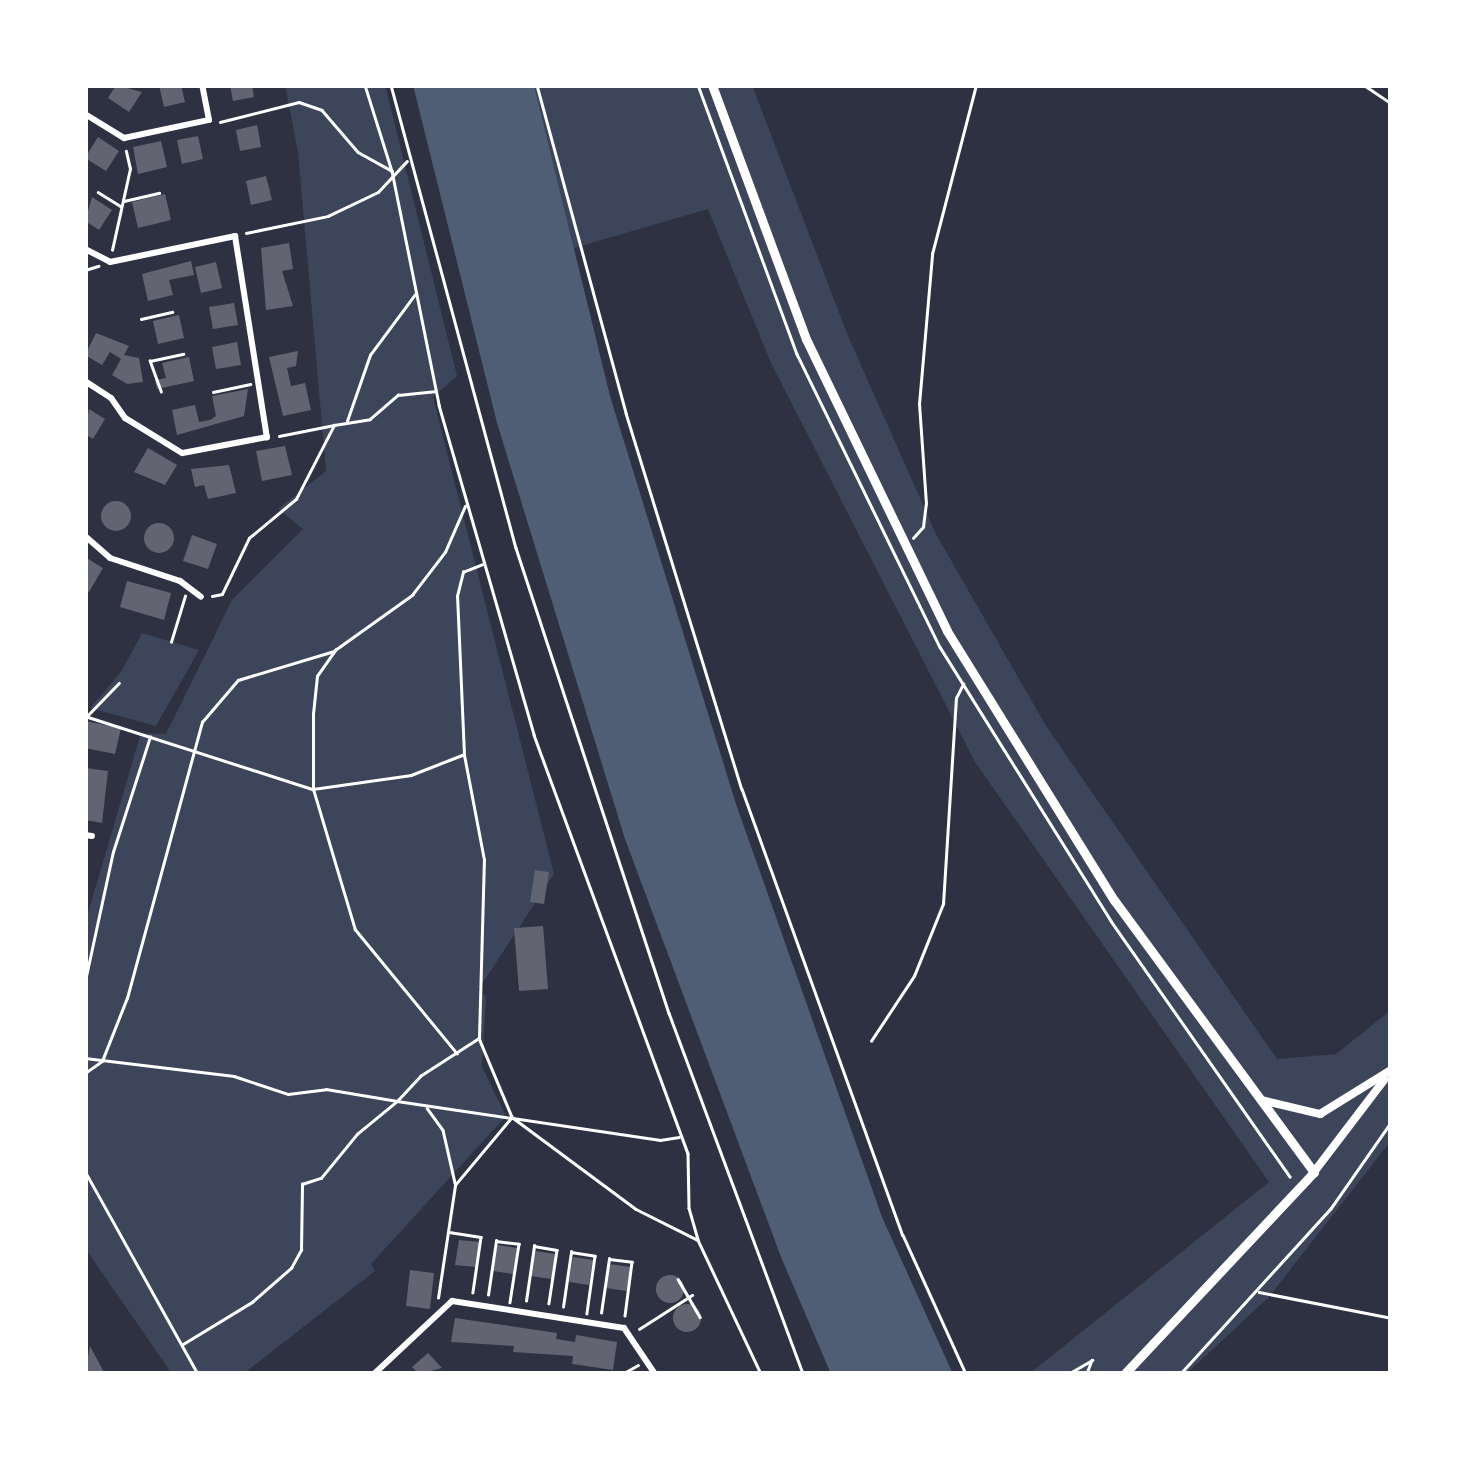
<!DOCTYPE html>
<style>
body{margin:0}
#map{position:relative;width:1476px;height:1459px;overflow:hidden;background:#2d3142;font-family:Rubik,sans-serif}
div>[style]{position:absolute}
.green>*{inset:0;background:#3c4559}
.water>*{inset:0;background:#4f5d75}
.building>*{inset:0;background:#626471}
.round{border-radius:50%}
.path>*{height:2.5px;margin:-1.25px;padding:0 1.25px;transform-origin:1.25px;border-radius:1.25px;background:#fff}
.minor>*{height:6px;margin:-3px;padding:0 3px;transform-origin:3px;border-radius:3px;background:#fff}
.tertiary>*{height:8px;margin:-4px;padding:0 4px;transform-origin:4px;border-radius:4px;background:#fff}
.secondary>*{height:9px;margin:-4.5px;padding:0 4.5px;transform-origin:4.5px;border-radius:4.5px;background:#fff}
span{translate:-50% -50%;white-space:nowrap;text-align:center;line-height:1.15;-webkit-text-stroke:10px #fff;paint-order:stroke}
.frame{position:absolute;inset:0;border:88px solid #fff;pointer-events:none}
</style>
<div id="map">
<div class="green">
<div style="clip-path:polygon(285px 85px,385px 85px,457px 376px,433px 397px,554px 874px,478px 990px,486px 997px,482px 1067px,506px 1116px,371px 1264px,375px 1271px,243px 1374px,172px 1374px,85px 1248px,85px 923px,141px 733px,166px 734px,232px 600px,303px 529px,278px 509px,326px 471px,298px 152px)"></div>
<div style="clip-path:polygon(534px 85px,752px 85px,848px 336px,936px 534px,1046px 726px,1277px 1059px,1336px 1054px,1391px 1010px,1390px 1142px,1268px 1298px,1186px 1374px,1029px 1374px,1269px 1182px,975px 762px,771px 363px,708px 209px,574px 248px)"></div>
<div style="clip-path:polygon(142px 633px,199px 650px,156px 726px,90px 708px,121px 672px)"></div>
</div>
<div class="water">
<div style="clip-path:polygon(413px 85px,534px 85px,610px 396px,736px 804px,882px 1217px,953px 1374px,831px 1374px,781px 1257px,625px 839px,497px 423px)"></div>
</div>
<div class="building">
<div style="clip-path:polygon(116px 85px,142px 92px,129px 112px,108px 98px)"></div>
<div style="clip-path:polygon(159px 85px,181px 85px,185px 102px,164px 107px)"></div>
<div style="clip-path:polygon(230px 85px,252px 85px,254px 97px,233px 101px)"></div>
<div style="clip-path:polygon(257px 125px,261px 147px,240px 151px,236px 130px)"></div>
<div style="clip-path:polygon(198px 136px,203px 159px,182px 164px,177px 140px)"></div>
<div style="clip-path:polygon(98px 137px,119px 151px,106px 171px,85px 158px)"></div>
<div style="clip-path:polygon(161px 141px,167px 167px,138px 174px,133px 147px)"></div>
<div style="clip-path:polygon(266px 176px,272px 200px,251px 205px,246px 181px)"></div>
<div style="clip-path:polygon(165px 194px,171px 220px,138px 228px,132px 202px)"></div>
<div style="clip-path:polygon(92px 197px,112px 210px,99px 230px,85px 221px)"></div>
<div style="clip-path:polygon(289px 243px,293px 269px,282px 271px,293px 306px,266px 310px,261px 248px)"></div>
<div style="clip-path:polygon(191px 261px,194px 275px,169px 280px,173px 295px,148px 301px,142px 274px)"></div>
<div style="clip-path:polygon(216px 262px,222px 288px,201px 293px,195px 267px)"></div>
<div style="clip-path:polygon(234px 303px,238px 325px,213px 329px,209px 307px)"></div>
<div style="clip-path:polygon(179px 315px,184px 338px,158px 344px,153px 321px)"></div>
<div style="clip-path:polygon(96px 333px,129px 346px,124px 355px,139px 358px,143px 382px,127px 384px,112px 375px,121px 359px,110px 352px,102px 365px,85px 355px)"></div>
<div style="clip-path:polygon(237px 342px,241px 365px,216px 369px,212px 347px)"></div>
<div style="clip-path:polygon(298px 351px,296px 366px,287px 368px,291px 386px,305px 383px,311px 410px,283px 416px,269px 357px)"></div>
<div style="clip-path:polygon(189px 357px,194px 381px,157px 389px,155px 380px,166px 378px,162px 363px)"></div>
<div style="clip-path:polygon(248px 389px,244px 416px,177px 435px,172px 410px,195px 405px,199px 422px,210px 420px,216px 416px,212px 396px)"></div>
<div style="clip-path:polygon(89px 409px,105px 419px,93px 439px,85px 434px)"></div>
<div style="clip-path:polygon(285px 446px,292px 475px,262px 481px,256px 451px)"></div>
<div style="clip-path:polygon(148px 448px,177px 465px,165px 485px,134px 472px)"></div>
<div style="clip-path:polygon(229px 465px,236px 493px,208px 499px,204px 485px,195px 487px,191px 469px)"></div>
<div class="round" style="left:101px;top:501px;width:30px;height:30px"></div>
<div class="round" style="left:144px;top:523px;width:30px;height:30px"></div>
<div style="clip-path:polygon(192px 535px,217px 544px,208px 569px,183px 561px)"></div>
<div style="clip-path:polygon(85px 557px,103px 568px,89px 592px,85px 589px)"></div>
<div style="clip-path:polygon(127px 581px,171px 593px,164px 620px,120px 607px)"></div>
<div style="clip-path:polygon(85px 721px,121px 728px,115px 754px,85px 748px)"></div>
<div style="clip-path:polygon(86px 768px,108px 771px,102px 823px,85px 820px)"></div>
<div style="clip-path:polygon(535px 870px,549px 872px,544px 904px,530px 902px)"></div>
<div style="clip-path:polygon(543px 926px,548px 989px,519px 991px,514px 928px)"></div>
<div style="clip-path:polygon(459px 1240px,480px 1242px,476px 1267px,455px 1265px)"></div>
<div style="clip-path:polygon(497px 1245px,517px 1248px,513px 1274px,493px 1271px)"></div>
<div style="clip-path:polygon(535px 1251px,555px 1254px,552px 1279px,531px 1276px)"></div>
<div style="clip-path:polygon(573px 1257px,593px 1260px,589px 1285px,569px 1282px)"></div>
<div style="clip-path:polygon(609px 1264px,631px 1267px,627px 1291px,606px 1288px)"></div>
<div style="clip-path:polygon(410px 1270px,434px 1273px,430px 1309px,406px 1306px)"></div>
<div class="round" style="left:656px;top:1275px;width:28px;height:28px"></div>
<div class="round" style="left:673px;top:1304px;width:28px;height:28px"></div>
<div style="clip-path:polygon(455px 1318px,557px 1333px,556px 1339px,575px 1342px,576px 1335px,617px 1342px,613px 1370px,572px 1364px,573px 1356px,513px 1352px,514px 1346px,451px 1342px)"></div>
<div style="clip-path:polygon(90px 1346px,99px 1363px,105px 1374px,85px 1374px)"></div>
<div style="clip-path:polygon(428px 1353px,442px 1368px,419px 1374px,412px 1367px)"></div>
</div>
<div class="path">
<div style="left:365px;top:85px;width:90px;rotate:72.6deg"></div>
<div style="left:392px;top:171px;width:239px;rotate:78.6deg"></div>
<div style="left:439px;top:405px;width:343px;rotate:73.9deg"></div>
<div style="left:534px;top:735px;width:446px;rotate:69.8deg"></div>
<div style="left:688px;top:1154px;width:54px;rotate:88.9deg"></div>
<div style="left:689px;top:1208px;width:33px;rotate:74deg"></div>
<div style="left:698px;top:1240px;width:148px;rotate:64.8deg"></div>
<div style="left:391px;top:85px;width:480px;rotate:74.9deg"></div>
<div style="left:516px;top:548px;width:490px;rotate:71.8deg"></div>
<div style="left:669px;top:1013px;width:385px;rotate:69.6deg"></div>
<div style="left:537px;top:85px;width:340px;rotate:74.8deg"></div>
<div style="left:626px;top:413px;width:393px;rotate:72.9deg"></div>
<div style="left:742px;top:789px;width:474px;rotate:70.2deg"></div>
<div style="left:903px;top:1235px;width:153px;rotate:65.6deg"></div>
<div style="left:698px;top:85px;width:287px;rotate:69.8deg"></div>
<div style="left:797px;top:354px;width:326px;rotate:64deg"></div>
<div style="left:940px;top:647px;width:323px;rotate:58deg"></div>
<div style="left:1111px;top:921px;width:312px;rotate:55deg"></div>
<div style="left:1364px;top:85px;width:32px;rotate:34deg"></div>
<div style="left:220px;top:122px;width:81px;rotate:-14.2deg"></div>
<div style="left:299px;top:102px;width:24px;rotate:19deg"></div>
<div style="left:322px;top:110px;width:55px;rotate:49.4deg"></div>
<div style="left:358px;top:152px;width:39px;rotate:29deg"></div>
<div style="left:98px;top:192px;width:26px;rotate:32deg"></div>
<div style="left:124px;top:201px;width:36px;rotate:-13deg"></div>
<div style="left:246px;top:233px;width:84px;rotate:-11.7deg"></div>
<div style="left:328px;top:216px;width:55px;rotate:-25.6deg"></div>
<div style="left:378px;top:192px;width:42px;rotate:-46.9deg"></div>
<div style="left:112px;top:250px;width:83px;rotate:-77.5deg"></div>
<div style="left:130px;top:169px;width:18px;rotate:-103deg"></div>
<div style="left:85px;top:270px;width:14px;rotate:-17deg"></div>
<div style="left:141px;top:319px;width:32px;rotate:-13deg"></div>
<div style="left:161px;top:392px;width:33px;rotate:-110deg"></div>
<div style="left:150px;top:361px;width:34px;rotate:-12deg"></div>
<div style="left:213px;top:392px;width:38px;rotate:-12deg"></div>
<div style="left:347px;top:421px;width:70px;rotate:-70.8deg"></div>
<div style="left:370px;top:355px;width:77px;rotate:-53.4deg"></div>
<div style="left:279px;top:436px;width:56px;rotate:-11.3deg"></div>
<div style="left:913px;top:538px;width:15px;rotate:-48deg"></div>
<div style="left:923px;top:527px;width:23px;rotate:-83deg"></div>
<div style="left:926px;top:504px;width:100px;rotate:-94deg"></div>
<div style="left:919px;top:404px;width:151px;rotate:-85deg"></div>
<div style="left:932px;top:254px;width:175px;rotate:-75.4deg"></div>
<div style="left:212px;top:596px;width:10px;rotate:-11deg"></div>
<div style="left:222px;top:594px;width:62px;rotate:-64.3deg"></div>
<div style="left:249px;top:538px;width:61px;rotate:-39.7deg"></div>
<div style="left:296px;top:499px;width:83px;rotate:-62.8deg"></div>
<div style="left:334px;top:425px;width:36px;rotate:-9deg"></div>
<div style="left:370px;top:419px;width:37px;rotate:-41deg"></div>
<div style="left:398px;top:395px;width:36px;rotate:-6deg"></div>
<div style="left:171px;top:642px;width:48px;rotate:-73.1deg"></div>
<div style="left:85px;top:716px;width:239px;rotate:17.8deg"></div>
<div style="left:313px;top:789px;width:99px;rotate:-8.1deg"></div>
<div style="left:411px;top:775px;width:55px;rotate:-21.4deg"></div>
<div style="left:86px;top:717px;width:47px;rotate:-45.9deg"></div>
<div style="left:85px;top:981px;width:132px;rotate:-77.8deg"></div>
<div style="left:113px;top:852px;width:121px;rotate:-72.2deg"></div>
<div style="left:479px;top:1037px;width:177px;rotate:-88.4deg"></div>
<div style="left:484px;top:860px;width:107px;rotate:-100.8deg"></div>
<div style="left:464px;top:755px;width:159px;rotate:-92.5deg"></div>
<div style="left:457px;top:596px;width:25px;rotate:-76deg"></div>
<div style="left:463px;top:572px;width:22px;rotate:-22deg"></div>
<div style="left:871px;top:1041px;width:78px;rotate:-56.5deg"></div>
<div style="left:914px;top:976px;width:78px;rotate:-68.1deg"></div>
<div style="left:943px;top:904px;width:206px;rotate:-86.4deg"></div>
<div style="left:956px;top:698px;width:16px;rotate:-63deg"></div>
<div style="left:457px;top:1054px;width:161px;rotate:-129.4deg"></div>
<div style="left:355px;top:930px;width:147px;rotate:-106.6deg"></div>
<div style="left:313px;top:789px;width:75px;rotate:-90deg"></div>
<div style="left:313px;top:714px;width:38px;rotate:-84deg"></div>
<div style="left:317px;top:676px;width:32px;rotate:-55deg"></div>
<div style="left:335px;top:650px;width:95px;rotate:-35.5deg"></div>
<div style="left:412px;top:595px;width:54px;rotate:-52.5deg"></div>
<div style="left:445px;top:552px;width:50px;rotate:-66.5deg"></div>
<div style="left:85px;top:1058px;width:150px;rotate:6.9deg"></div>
<div style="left:234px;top:1076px;width:57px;rotate:18.4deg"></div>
<div style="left:288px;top:1094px;width:38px;rotate:-7deg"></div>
<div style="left:326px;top:1089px;width:72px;rotate:9.6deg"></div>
<div style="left:397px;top:1101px;width:34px;rotate:-47deg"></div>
<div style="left:420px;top:1076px;width:70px;rotate:-32.8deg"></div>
<div style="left:479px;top:1038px;width:86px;rotate:67.3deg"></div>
<div style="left:512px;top:1117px;width:154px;rotate:36.6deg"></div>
<div style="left:636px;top:1209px;width:69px;rotate:26.6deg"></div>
<div style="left:85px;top:1073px;width:21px;rotate:-35deg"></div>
<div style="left:102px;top:1061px;width:68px;rotate:-68.4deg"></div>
<div style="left:127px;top:998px;width:286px;rotate:-74.8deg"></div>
<div style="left:202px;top:722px;width:55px;rotate:-49.4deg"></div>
<div style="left:238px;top:680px;width:100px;rotate:-16.8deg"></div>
<div style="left:427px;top:1108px;width:27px;rotate:54deg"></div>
<div style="left:443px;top:1130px;width:54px;rotate:77.2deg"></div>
<div style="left:85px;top:1171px;width:232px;rotate:60.9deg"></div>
<div style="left:449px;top:1232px;width:32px;rotate:9deg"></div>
<div style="left:481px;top:1237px;width:56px;rotate:98.3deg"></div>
<div style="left:678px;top:1279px;width:44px;rotate:59.9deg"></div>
<div style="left:1259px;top:1292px;width:135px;rotate:11.1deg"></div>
<div style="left:488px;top:1295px;width:55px;rotate:-81.6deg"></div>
<div style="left:496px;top:1241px;width:23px;rotate:7deg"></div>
<div style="left:519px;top:1244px;width:59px;rotate:98.8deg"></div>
<div style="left:438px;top:1298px;width:114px;rotate:-81.4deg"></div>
<div style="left:455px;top:1185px;width:87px;rotate:-50.1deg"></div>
<div style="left:526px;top:1301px;width:56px;rotate:-81.7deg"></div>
<div style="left:534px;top:1246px;width:23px;rotate:10deg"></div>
<div style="left:557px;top:1250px;width:54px;rotate:98.6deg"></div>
<div style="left:563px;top:1307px;width:56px;rotate:-81.7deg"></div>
<div style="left:571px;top:1252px;width:24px;rotate:9deg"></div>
<div style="left:595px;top:1256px;width:58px;rotate:98deg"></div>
<div style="left:601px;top:1313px;width:55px;rotate:-81.6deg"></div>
<div style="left:609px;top:1259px;width:23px;rotate:7deg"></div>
<div style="left:632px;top:1262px;width:54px;rotate:97.4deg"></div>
<div style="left:639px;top:1329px;width:63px;rotate:-32.7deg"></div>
<div style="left:183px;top:1344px;width:81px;rotate:-31.3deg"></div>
<div style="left:252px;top:1302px;width:52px;rotate:-41.1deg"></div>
<div style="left:291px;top:1268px;width:21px;rotate:-61deg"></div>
<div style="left:301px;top:1250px;width:66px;rotate:-89.1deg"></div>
<div style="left:302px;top:1184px;width:20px;rotate:-18deg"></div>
<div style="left:321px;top:1178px;width:57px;rotate:-50.7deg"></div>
<div style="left:357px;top:1134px;width:52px;rotate:-39.5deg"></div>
<div style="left:397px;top:1101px;width:266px;rotate:8.4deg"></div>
<div style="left:660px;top:1140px;width:19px;rotate:-9deg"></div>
<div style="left:495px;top:1374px;width:24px"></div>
<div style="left:622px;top:1374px;width:18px;rotate:-29deg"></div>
<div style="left:1068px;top:1374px;width:28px;rotate:-30deg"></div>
<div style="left:1092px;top:1360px;width:15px;rotate:110deg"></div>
<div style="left:1180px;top:1374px;width:224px;rotate:-47.7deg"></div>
<div style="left:1331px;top:1208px;width:105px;rotate:-55.1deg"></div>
</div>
<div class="minor">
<div style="left:85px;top:114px;width:46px;rotate:31.6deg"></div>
<div style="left:124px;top:138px;width:87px;rotate:-12deg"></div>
<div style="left:209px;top:120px;width:36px;rotate:-101deg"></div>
<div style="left:85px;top:249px;width:28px;rotate:27deg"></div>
<div style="left:110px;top:262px;width:128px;rotate:-11.7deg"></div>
<div style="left:235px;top:236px;width:204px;rotate:81deg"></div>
<div style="left:267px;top:437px;width:86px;rotate:169.3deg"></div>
<div style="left:182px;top:453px;width:67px;rotate:-148.4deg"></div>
<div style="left:125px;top:418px;width:24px;rotate:-125deg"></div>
<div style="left:111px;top:398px;width:31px;rotate:-147deg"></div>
<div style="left:85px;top:536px;width:33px;rotate:41deg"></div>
<div style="left:110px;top:558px;width:74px;rotate:18.2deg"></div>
<div style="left:180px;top:581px;width:26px;rotate:37deg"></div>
<div style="left:85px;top:835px;width:7px;rotate:8deg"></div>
<div style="left:374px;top:1374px;width:107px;rotate:-43.1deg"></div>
<div style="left:452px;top:1301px;width:174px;rotate:8.9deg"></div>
<div style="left:624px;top:1328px;width:55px;rotate:56deg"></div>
</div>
<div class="tertiary">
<div style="left:1261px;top:1100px;width:61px;rotate:13.3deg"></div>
<div style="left:1320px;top:1114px;width:84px;rotate:-31.8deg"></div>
<div style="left:1314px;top:1172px;width:116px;rotate:-52.7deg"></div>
</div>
<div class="secondary">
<div style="left:712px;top:85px;width:271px;rotate:69.7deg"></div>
<div style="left:806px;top:339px;width:324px;rotate:64.2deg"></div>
<div style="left:947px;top:631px;width:317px;rotate:58.2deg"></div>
<div style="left:1114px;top:900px;width:338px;rotate:53.7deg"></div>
<div style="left:1314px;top:1172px;width:277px;rotate:133.2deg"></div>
</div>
<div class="frame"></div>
</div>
